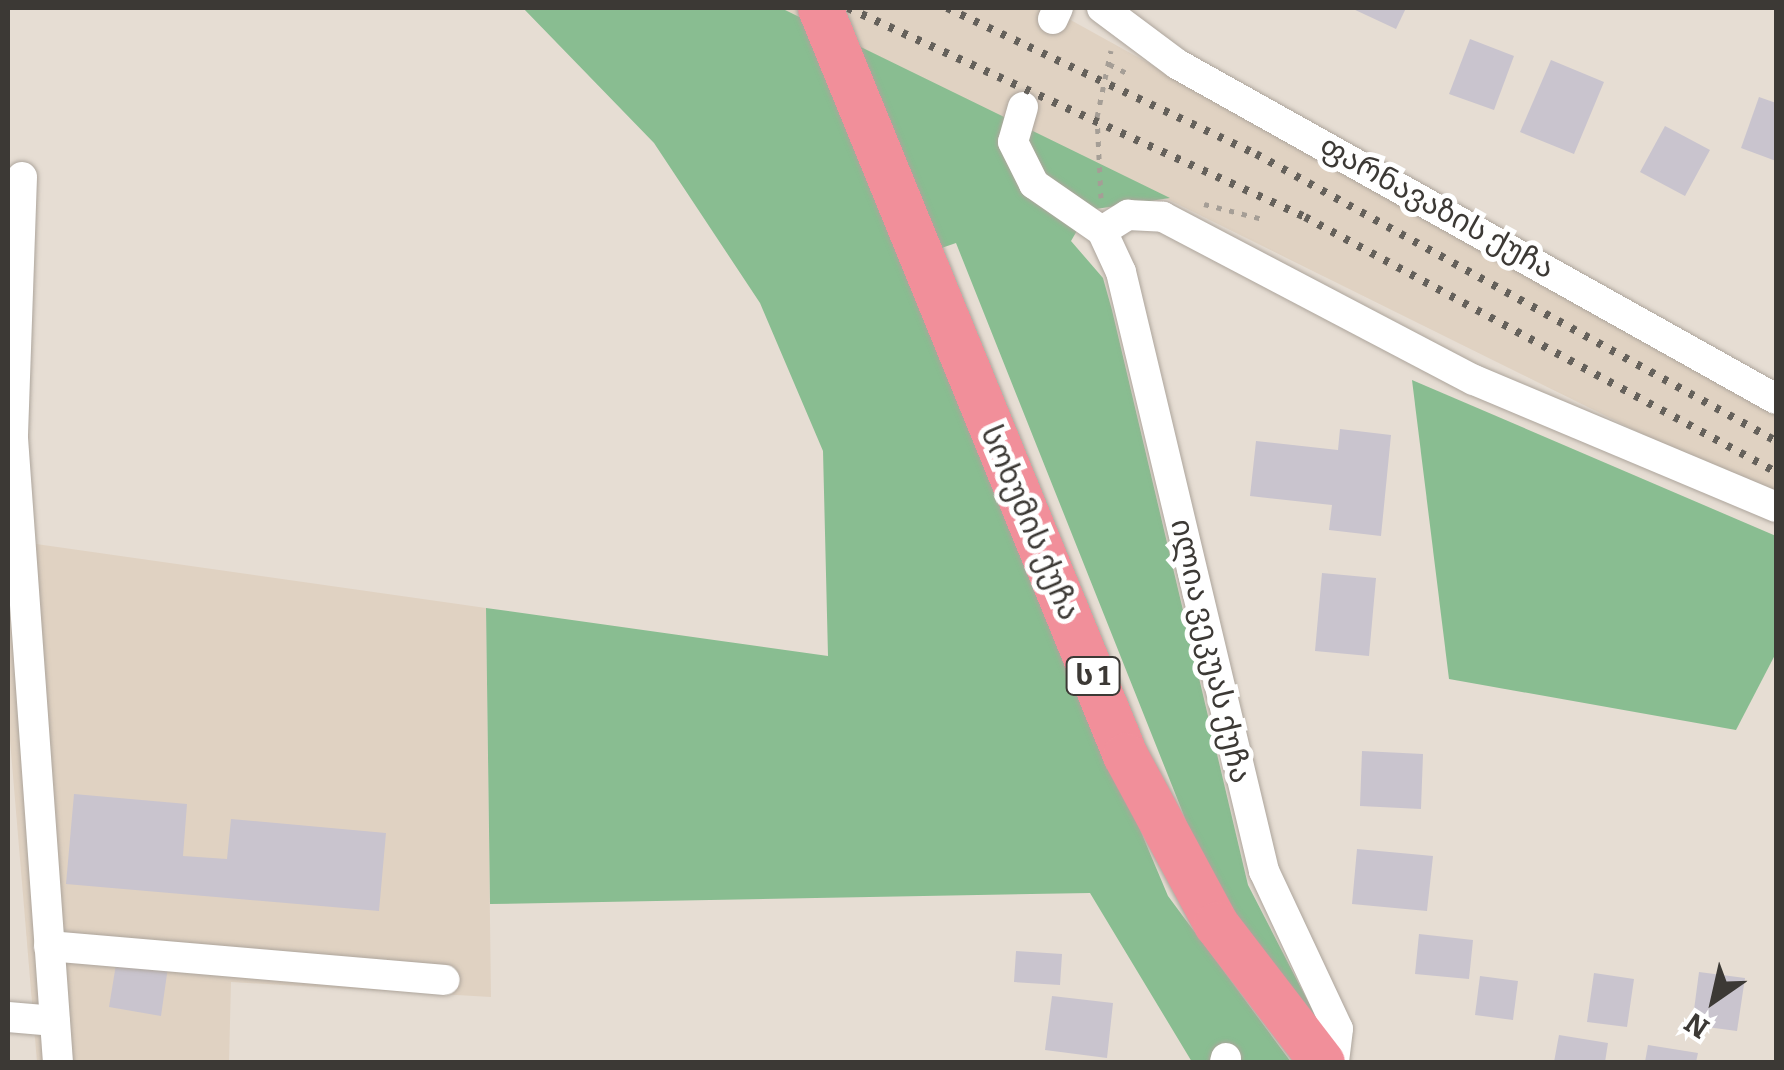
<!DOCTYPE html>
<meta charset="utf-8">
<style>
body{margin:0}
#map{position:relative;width:1784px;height:1070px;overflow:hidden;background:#e6ddd3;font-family:Bitter,"Noto Sans Georgian",serif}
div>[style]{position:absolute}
.built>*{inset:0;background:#e0d2c2}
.green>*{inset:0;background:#89bd91}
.building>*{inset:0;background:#c9c4ce}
.path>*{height:5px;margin-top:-2.5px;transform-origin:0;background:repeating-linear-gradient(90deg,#a59e96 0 5px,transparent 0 13px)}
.roads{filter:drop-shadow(0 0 2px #ada59c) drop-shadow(0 0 2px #ada59c)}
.minor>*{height:30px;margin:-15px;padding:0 15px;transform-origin:15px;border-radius:15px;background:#fff}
.highway>*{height:45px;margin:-22.5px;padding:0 22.5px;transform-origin:22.5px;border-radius:22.5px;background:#f18f9a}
.rail>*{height:8px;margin-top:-4px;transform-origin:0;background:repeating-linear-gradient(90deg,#65615b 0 5px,transparent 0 15px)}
span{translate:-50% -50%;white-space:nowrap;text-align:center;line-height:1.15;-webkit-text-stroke:10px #fff;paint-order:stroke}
.shield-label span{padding:2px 8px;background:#fff;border:2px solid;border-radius:8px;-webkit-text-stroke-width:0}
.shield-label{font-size:28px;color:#3c3935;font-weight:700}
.street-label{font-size:30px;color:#3c3935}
.frame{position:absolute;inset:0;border:10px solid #3c3935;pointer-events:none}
.north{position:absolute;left:1664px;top:950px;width:100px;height:100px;-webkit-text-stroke:8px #fff;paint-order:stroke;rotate:214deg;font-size:28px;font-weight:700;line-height:40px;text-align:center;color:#3c3935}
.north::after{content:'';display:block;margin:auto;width:35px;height:45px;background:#3c3935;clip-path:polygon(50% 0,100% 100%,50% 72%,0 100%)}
</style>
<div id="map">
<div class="built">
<div style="clip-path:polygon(781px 8px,1049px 8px,1776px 411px,1776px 500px)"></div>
<div style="clip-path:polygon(8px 540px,486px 608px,491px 997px,231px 982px,229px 1062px,37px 1062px,8px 716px)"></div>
</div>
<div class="green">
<div style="clip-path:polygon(523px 8px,781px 8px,1170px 198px,1089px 210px,1071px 241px,1103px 278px,1112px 310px,1248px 885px,1317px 1019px,1214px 891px,956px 243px,901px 262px,1168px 896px,1291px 1062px,1192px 1062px,1090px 893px,490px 904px,486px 608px,828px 656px,823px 451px,760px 303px,654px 143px)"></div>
<div style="clip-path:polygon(1412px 380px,1776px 536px,1776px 653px,1736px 730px,1449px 679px)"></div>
</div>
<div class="building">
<div style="clip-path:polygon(1351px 8px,1406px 8px,1396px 29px)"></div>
<div style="clip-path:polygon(1470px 39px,1514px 56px,1494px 110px,1449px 94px)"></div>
<div style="clip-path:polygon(1551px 60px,1604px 82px,1574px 154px,1520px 132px)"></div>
<div style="clip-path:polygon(1759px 97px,1776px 103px,1776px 161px,1741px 148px)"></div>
<div style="clip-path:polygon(1665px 126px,1710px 150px,1685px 196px,1640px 172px)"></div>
<div style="clip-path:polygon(1340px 429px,1391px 435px,1381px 536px,1329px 530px,1332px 505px,1250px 496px,1256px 441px,1338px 450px)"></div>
<div style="clip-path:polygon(1322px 573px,1376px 578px,1369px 656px,1315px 651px)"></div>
<div style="clip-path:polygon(1362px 751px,1423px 754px,1421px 809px,1360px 806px)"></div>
<div style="clip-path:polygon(74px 794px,187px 804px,183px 856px,227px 859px,231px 819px,386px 833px,379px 911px,66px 884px)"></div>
<div style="clip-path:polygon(1357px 849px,1433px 856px,1427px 911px,1352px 904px)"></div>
<div style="clip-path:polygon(1419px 934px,1473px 940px,1469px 979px,1415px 974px)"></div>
<div style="clip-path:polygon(1016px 951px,1062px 954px,1060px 985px,1014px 982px)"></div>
<div style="clip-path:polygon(117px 958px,168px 967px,161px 1016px,109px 1007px)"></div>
<div style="clip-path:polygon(1699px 972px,1745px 978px,1737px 1031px,1692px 1025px)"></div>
<div style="clip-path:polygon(1594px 973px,1634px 979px,1627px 1027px,1587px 1022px)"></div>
<div style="clip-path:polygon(1480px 976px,1518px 981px,1513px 1020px,1475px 1015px)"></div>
<div style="clip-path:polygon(1052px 996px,1113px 1003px,1107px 1058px,1045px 1050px)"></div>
<div style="clip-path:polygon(1559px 1035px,1608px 1043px,1605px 1062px,1554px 1062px)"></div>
<div style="clip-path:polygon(1648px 1045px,1698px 1053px,1696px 1062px,1645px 1062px)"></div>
</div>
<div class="path">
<div style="left:1109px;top:64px;width:22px;rotate:27deg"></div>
<div style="left:1101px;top:198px;width:81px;rotate:-92.8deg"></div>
<div style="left:1097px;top:117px;width:68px;rotate:-78.2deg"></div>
<div style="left:1204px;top:204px;width:61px;rotate:14.3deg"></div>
</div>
<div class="roads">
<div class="minor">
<div style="left:1102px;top:8px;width:94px;rotate:36.7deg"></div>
<div style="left:1177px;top:64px;width:686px;rotate:29.22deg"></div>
<div style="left:1053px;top:19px;width:12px;rotate:-66deg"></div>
<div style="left:1023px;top:107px;width:36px;rotate:106deg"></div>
<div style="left:1013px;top:142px;width:47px;rotate:63.4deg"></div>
<div style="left:1034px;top:184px;width:83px;rotate:34.7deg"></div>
<div style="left:1102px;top:231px;width:45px;rotate:65.1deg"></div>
<div style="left:1121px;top:272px;width:616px;rotate:76.57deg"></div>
<div style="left:1264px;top:871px;width:174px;rotate:64.9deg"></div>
<div style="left:1338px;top:1029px;width:33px;rotate:97deg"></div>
<div style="left:22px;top:177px;width:261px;rotate:92deg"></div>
<div style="left:13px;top:438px;width:626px;rotate:85.88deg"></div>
<div style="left:1102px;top:231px;width:31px;rotate:-32deg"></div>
<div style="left:1128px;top:215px;width:35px;rotate:3deg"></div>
<div style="left:1163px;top:217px;width:351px;rotate:27.7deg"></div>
<div style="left:1474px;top:380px;width:328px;rotate:22.8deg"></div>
<div style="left:49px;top:946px;width:397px;rotate:4.9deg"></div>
<div style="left:8px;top:1017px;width:47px;rotate:4.9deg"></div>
<div style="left:1225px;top:1062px;width:4px;rotate:-76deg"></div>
</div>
<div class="highway">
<div style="left:820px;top:8px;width:807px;rotate:67.79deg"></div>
<div style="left:1125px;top:755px;width:192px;rotate:61.7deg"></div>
<div style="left:1216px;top:924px;width:174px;rotate:52.5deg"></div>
</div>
</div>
<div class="rail">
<div style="left:848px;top:8px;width:503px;rotate:24.58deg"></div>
<div style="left:1305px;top:217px;width:536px;rotate:28.43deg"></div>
<div style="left:947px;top:8px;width:342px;rotate:25.3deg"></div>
<div style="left:1256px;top:154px;width:594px;rotate:28.9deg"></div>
</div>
<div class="shield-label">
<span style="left:1093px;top:676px">ს 1</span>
</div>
<div class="street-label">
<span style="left:1437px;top:207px;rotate:29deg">ფარნავაზის ქუჩა</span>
<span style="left:1030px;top:523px;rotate:67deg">სოხუმის ქუჩა</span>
<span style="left:1211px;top:651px;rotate:77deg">ილია ვეკუას ქუჩა</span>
</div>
<div class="frame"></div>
<div class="north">N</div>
</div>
